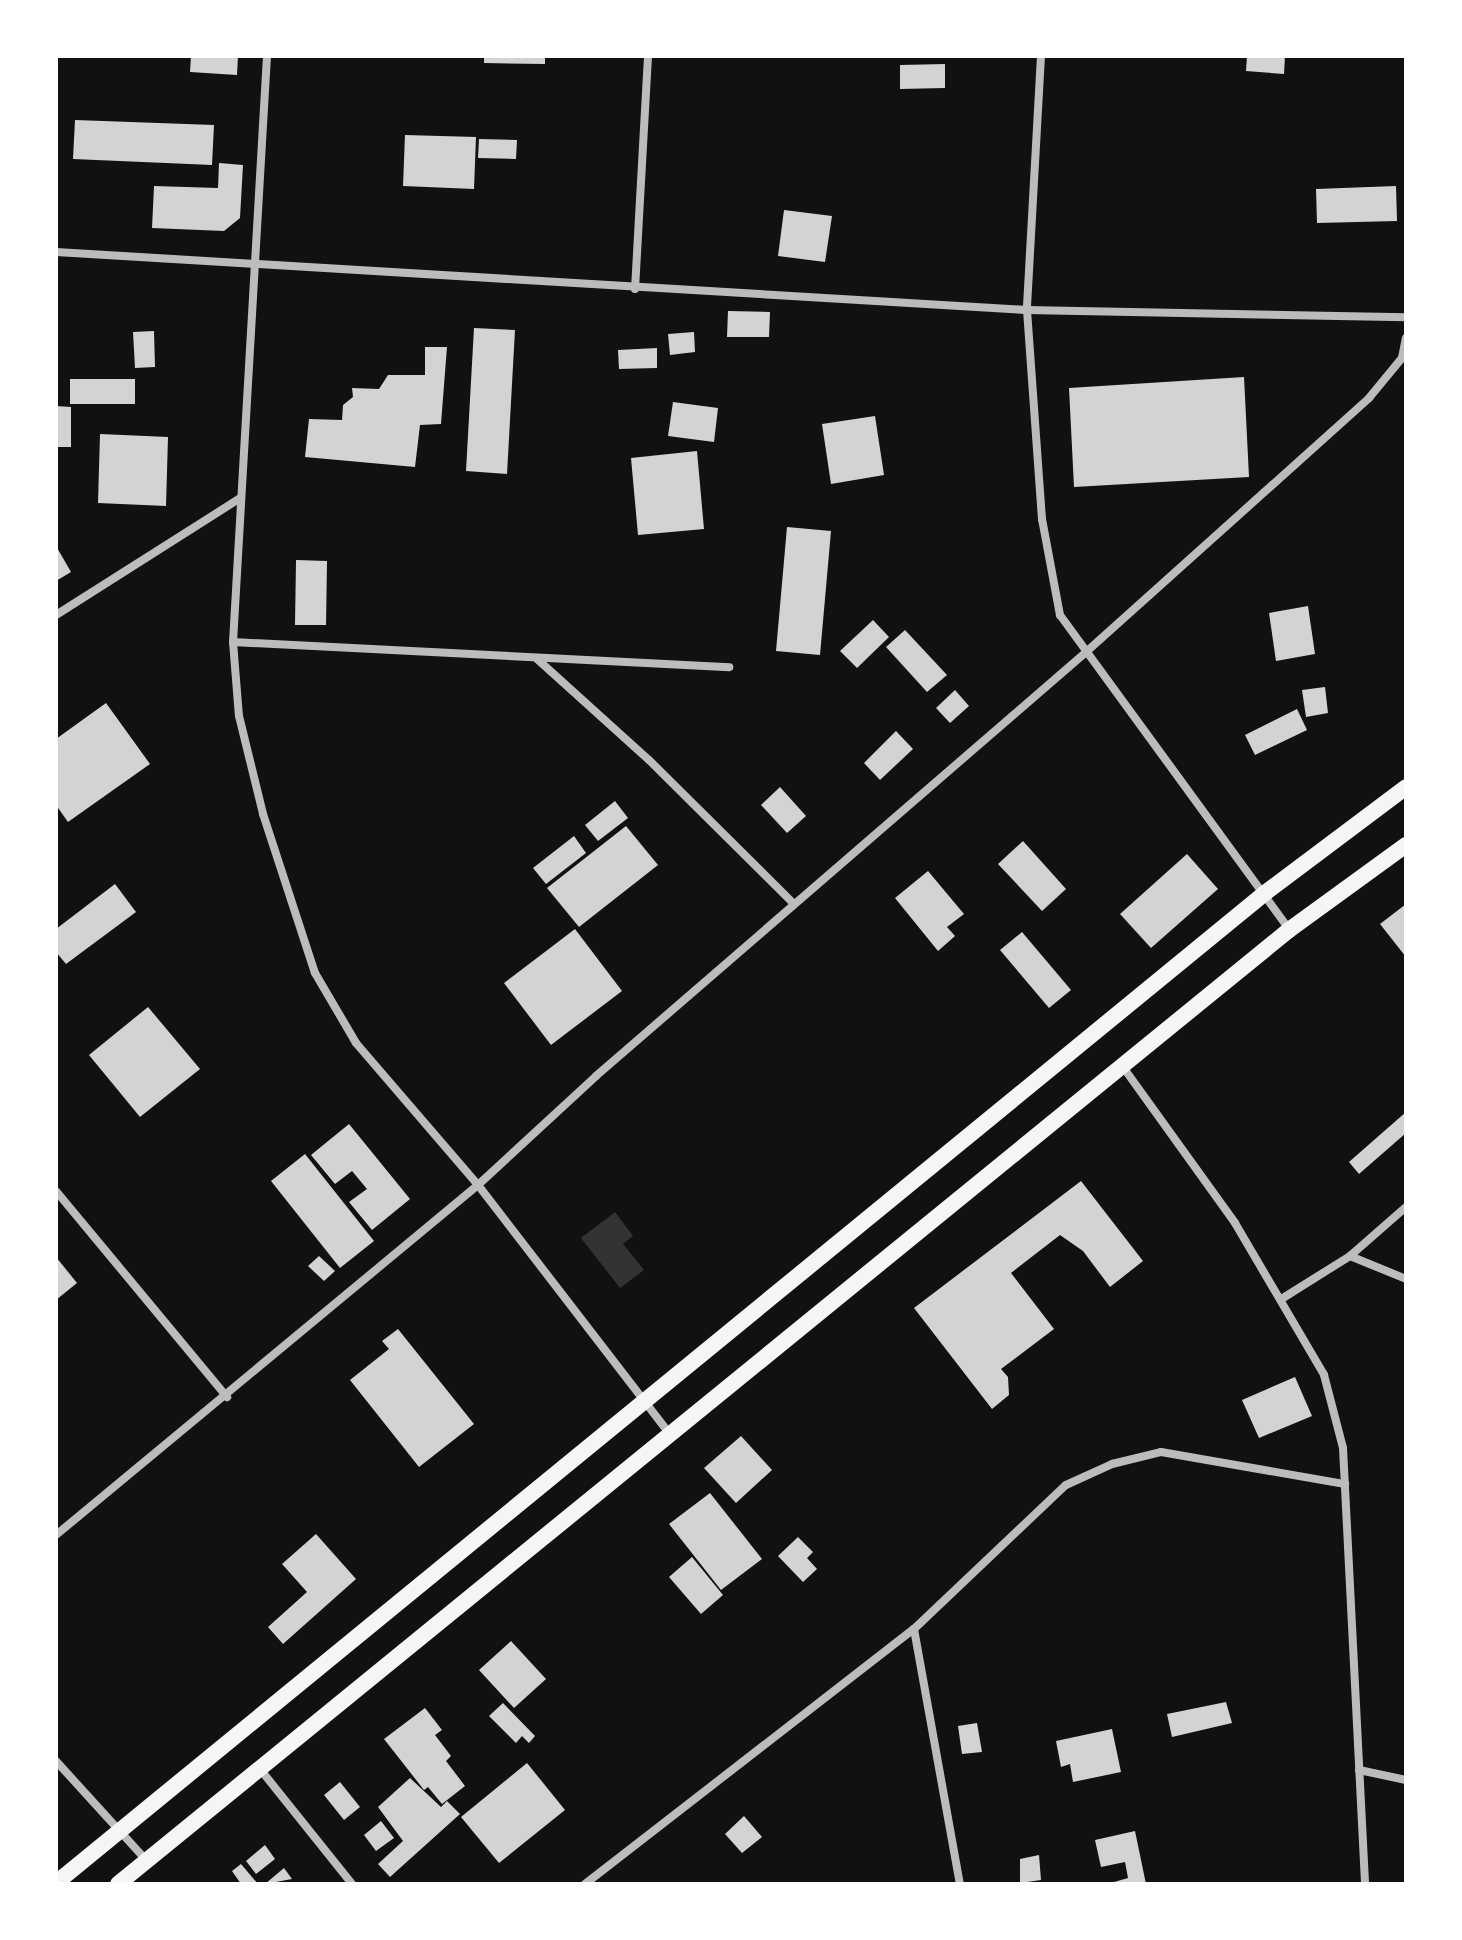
<!DOCTYPE html>
<style>
body{margin:0}
#map{position:relative;width:1462px;height:1940px;overflow:hidden;background:#111;font-family:Karla,sans-serif}
div>[style]{position:absolute}
.water>*{inset:0;background:#333}
.building>*{inset:0;background:#d3d3d3}
.minor>*{height:8px;margin:-4px;padding:0 4px;transform-origin:4px;border-radius:4px;background:#bcbcbc}
.secondary>*{height:16px;margin:-8px;padding:0 8px;transform-origin:8px;border-radius:8px;background:#f5f5f5}
span{translate:-50% -50%;white-space:nowrap;text-align:center;line-height:1.15;-webkit-text-stroke:6px #fff;paint-order:stroke}
.frame{position:absolute;inset:0;border:58px solid #fff;pointer-events:none}
</style>
<div id="map">
<div class="water">
<div style="clip-path:polygon(615px 1212px,633px 1236px,623px 1244px,644px 1270px,620px 1288px,581px 1238px)"></div>
</div>
<div class="building">
<div style="clip-path:polygon(191px 56px,238px 56px,237px 75px,190px 72px)"></div>
<div style="clip-path:polygon(484px 56px,545px 56px,545px 64px,484px 63px)"></div>
<div style="clip-path:polygon(1247px 56px,1285px 56px,1284px 74px,1246px 71px)"></div>
<div style="clip-path:polygon(945px 64px,945px 88px,900px 89px,900px 65px)"></div>
<div style="clip-path:polygon(75px 120px,214px 125px,212px 165px,73px 159px)"></div>
<div style="clip-path:polygon(405px 135px,476px 137px,474px 189px,403px 186px)"></div>
<div style="clip-path:polygon(479px 139px,517px 140px,516px 159px,478px 158px)"></div>
<div style="clip-path:polygon(219px 163px,243px 165px,240px 218px,224px 231px,152px 228px,154px 186px,218px 188px)"></div>
<div style="clip-path:polygon(1396px 186px,1397px 221px,1317px 223px,1316px 189px)"></div>
<div style="clip-path:polygon(784px 210px,832px 216px,825px 262px,778px 256px)"></div>
<div style="clip-path:polygon(728px 311px,770px 312px,769px 337px,727px 337px)"></div>
<div style="clip-path:polygon(474px 328px,515px 330px,507px 474px,466px 471px)"></div>
<div style="clip-path:polygon(154px 331px,155px 367px,135px 368px,133px 332px)"></div>
<div style="clip-path:polygon(694px 332px,695px 352px,670px 355px,668px 334px)"></div>
<div style="clip-path:polygon(425px 347px,447px 347px,441px 424px,420px 425px,415px 467px,305px 457px,309px 419px,342px 420px,343px 405px,353px 397px,352px 388px,379px 389px,388px 375px,425px 375px)"></div>
<div style="clip-path:polygon(657px 348px,657px 368px,619px 369px,618px 350px)"></div>
<div style="clip-path:polygon(1244px 377px,1249px 477px,1074px 487px,1069px 388px)"></div>
<div style="clip-path:polygon(70px 379px,135px 379px,135px 404px,70px 404px)"></div>
<div style="clip-path:polygon(673px 402px,718px 408px,714px 442px,668px 436px)"></div>
<div style="clip-path:polygon(56px 406px,71px 407px,71px 447px,56px 447px)"></div>
<div style="clip-path:polygon(875px 416px,884px 475px,831px 484px,822px 424px)"></div>
<div style="clip-path:polygon(100px 434px,168px 437px,166px 506px,98px 503px)"></div>
<div style="clip-path:polygon(697px 451px,704px 529px,638px 535px,631px 458px)"></div>
<div style="clip-path:polygon(787px 527px,831px 531px,820px 655px,776px 651px)"></div>
<div style="clip-path:polygon(56px 546px,71px 572px,56px 581px)"></div>
<div style="clip-path:polygon(296px 560px,327px 561px,326px 625px,295px 625px)"></div>
<div style="clip-path:polygon(1308px 606px,1315px 654px,1276px 661px,1269px 613px)"></div>
<div style="clip-path:polygon(873px 620px,889px 637px,857px 668px,840px 651px)"></div>
<div style="clip-path:polygon(905px 630px,947px 675px,927px 692px,886px 647px)"></div>
<div style="clip-path:polygon(1325px 687px,1328px 713px,1306px 717px,1302px 690px)"></div>
<div style="clip-path:polygon(955px 690px,969px 706px,950px 723px,936px 708px)"></div>
<div style="clip-path:polygon(106px 703px,150px 764px,68px 822px,56px 805px,56px 739px)"></div>
<div style="clip-path:polygon(1297px 709px,1307px 730px,1255px 755px,1245px 735px)"></div>
<div style="clip-path:polygon(896px 731px,913px 749px,880px 780px,864px 763px)"></div>
<div style="clip-path:polygon(780px 787px,806px 816px,787px 833px,761px 805px)"></div>
<div style="clip-path:polygon(615px 801px,628px 818px,598px 841px,585px 825px)"></div>
<div style="clip-path:polygon(626px 826px,658px 865px,579px 927px,547px 888px)"></div>
<div style="clip-path:polygon(574px 836px,586px 853px,546px 884px,533px 868px)"></div>
<div style="clip-path:polygon(1023px 841px,1066px 889px,1042px 911px,998px 864px)"></div>
<div style="clip-path:polygon(1187px 854px,1218px 889px,1151px 948px,1120px 914px)"></div>
<div style="clip-path:polygon(928px 871px,964px 914px,947px 927px,955px 936px,938px 951px,895px 898px)"></div>
<div style="clip-path:polygon(115px 884px,136px 912px,66px 964px,56px 952px,56px 929px)"></div>
<div style="clip-path:polygon(1406px 904px,1406px 957px,1380px 924px)"></div>
<div style="clip-path:polygon(575px 929px,622px 991px,551px 1045px,504px 983px)"></div>
<div style="clip-path:polygon(1022px 932px,1071px 990px,1049px 1008px,1000px 950px)"></div>
<div style="clip-path:polygon(148px 1007px,200px 1069px,140px 1117px,89px 1055px)"></div>
<div style="clip-path:polygon(1406px 1112px,1406px 1133px,1359px 1174px,1349px 1162px)"></div>
<div style="clip-path:polygon(349px 1124px,410px 1199px,372px 1230px,349px 1202px,367px 1189px,352px 1171px,335px 1184px,311px 1155px)"></div>
<div style="clip-path:polygon(305px 1154px,374px 1241px,340px 1268px,271px 1181px)"></div>
<div style="clip-path:polygon(1081px 1181px,1143px 1261px,1110px 1287px,1083px 1251px,1060px 1235px,1011px 1273px,1054px 1329px,1001px 1369px,1008px 1377px,1009px 1395px,992px 1409px,914px 1308px)"></div>
<div style="clip-path:polygon(319px 1256px,335px 1271px,324px 1281px,308px 1266px)"></div>
<div style="clip-path:polygon(56px 1257px,77px 1283px,56px 1300px)"></div>
<div style="clip-path:polygon(398px 1329px,474px 1424px,419px 1467px,350px 1380px,389px 1349px,382px 1341px)"></div>
<div style="clip-path:polygon(1295px 1377px,1312px 1416px,1259px 1438px,1242px 1400px)"></div>
<div style="clip-path:polygon(741px 1436px,772px 1470px,736px 1503px,704px 1468px)"></div>
<div style="clip-path:polygon(710px 1493px,762px 1559px,721px 1590px,669px 1524px)"></div>
<div style="clip-path:polygon(316px 1534px,356px 1579px,283px 1644px,268px 1627px,307px 1592px,282px 1564px)"></div>
<div style="clip-path:polygon(798px 1537px,813px 1552px,807px 1558px,817px 1569px,803px 1582px,778px 1556px)"></div>
<div style="clip-path:polygon(692px 1557px,723px 1595px,701px 1614px,669px 1577px)"></div>
<div style="clip-path:polygon(511px 1641px,546px 1679px,514px 1708px,479px 1670px)"></div>
<div style="clip-path:polygon(1226px 1702px,1232px 1723px,1172px 1737px,1167px 1714px)"></div>
<div style="clip-path:polygon(503px 1703px,535px 1736px,529px 1743px,522px 1736px,516px 1743px,489px 1716px)"></div>
<div style="clip-path:polygon(425px 1708px,442px 1730px,435px 1735px,451px 1756px,446px 1761px,465px 1786px,442px 1804px,428px 1787px,424px 1790px,384px 1739px)"></div>
<div style="clip-path:polygon(977px 1723px,982px 1752px,962px 1754px,958px 1726px)"></div>
<div style="clip-path:polygon(1112px 1729px,1121px 1772px,1073px 1782px,1070px 1764px,1061px 1767px,1056px 1741px)"></div>
<div style="clip-path:polygon(527px 1763px,565px 1810px,499px 1863px,461px 1817px)"></div>
<div style="clip-path:polygon(410px 1778px,441px 1807px,447px 1801px,460px 1814px,390px 1877px,378px 1864px,403px 1841px,378px 1807px)"></div>
<div style="clip-path:polygon(340px 1782px,360px 1807px,344px 1820px,324px 1795px)"></div>
<div style="clip-path:polygon(744px 1816px,762px 1837px,742px 1853px,725px 1834px)"></div>
<div style="clip-path:polygon(381px 1821px,394px 1838px,376px 1851px,364px 1835px)"></div>
<div style="clip-path:polygon(1135px 1831px,1146px 1884px,1107px 1884px,1128px 1878px,1125px 1862px,1101px 1867px,1095px 1840px)"></div>
<div style="clip-path:polygon(265px 1845px,275px 1859px,256px 1874px,246px 1861px)"></div>
<div style="clip-path:polygon(1039px 1855px,1041px 1880px,1020px 1883px,1020px 1859px)"></div>
<div style="clip-path:polygon(241px 1864px,258px 1884px,241px 1884px,232px 1871px)"></div>
<div style="clip-path:polygon(284px 1868px,292px 1879px,265px 1884px)"></div>
</div>
<div class="minor">
<div style="left:267px;top:56px;width:587px;rotate:93.32deg"></div>
<div style="left:233px;top:642px;width:74px;rotate:85.4deg"></div>
<div style="left:239px;top:716px;width:101px;rotate:76.2deg"></div>
<div style="left:263px;top:814px;width:167px;rotate:71.9deg"></div>
<div style="left:315px;top:973px;width:81px;rotate:59.6deg"></div>
<div style="left:356px;top:1043px;width:187px;rotate:49.3deg"></div>
<div style="left:478px;top:1185px;width:312px;rotate:52.4deg"></div>
<div style="left:1041px;top:56px;width:254px;rotate:93.2deg"></div>
<div style="left:1027px;top:310px;width:210px;rotate:85.9deg"></div>
<div style="left:1042px;top:519px;width:98px;rotate:79.4deg"></div>
<div style="left:1060px;top:615px;width:389px;rotate:53.9deg"></div>
<div style="left:56px;top:252px;width:973px;rotate:3.42deg"></div>
<div style="left:1027px;top:310px;width:379px;rotate:1.1deg"></div>
<div style="left:635px;top:289px;width:233px;rotate:-86.8deg"></div>
<div style="left:56px;top:615px;width:217px;rotate:-32.4deg"></div>
<div style="left:233px;top:642px;width:497px;rotate:2.9deg"></div>
<div style="left:536px;top:658px;width:152px;rotate:42.1deg"></div>
<div style="left:649px;top:760px;width:204px;rotate:44.8deg"></div>
<div style="left:1123px;top:1067px;width:192px;rotate:54.3deg"></div>
<div style="left:1235px;top:1223px;width:176px;rotate:59.6deg"></div>
<div style="left:1324px;top:1375px;width:75px;rotate:75.4deg"></div>
<div style="left:1343px;top:1448px;width:437px;rotate:87.1deg"></div>
<div style="left:56px;top:1191px;width:268px;rotate:50.3deg"></div>
<div style="left:1350px;top:1256px;width:61px;rotate:22.3deg"></div>
<div style="left:1283px;top:1298px;width:79px;rotate:-32.1deg"></div>
<div style="left:1350px;top:1256px;width:74px;rotate:-41.2deg"></div>
<div style="left:56px;top:1535px;width:548px;rotate:-39.67deg"></div>
<div style="left:478px;top:1185px;width:161px;rotate:-42.7deg"></div>
<div style="left:596px;top:1076px;width:647px;rotate:-40.86deg"></div>
<div style="left:1085px;top:653px;width:382px;rotate:-41.9deg"></div>
<div style="left:1369px;top:398px;width:52px;rotate:-50.5deg"></div>
<div style="left:1402px;top:358px;width:20px;rotate:-79deg"></div>
<div style="left:914px;top:1629px;width:259px;rotate:79.8deg"></div>
<div style="left:56px;top:1761px;width:134px;rotate:47.7deg"></div>
<div style="left:260px;top:1769px;width:147px;rotate:51.3deg"></div>
<div style="left:1359px;top:1770px;width:48px;rotate:12deg"></div>
<div style="left:585px;top:1884px;width:416px;rotate:-37.8deg"></div>
<div style="left:914px;top:1629px;width:209px;rotate:-43.5deg"></div>
<div style="left:1066px;top:1485px;width:51px;rotate:-24.5deg"></div>
<div style="left:1112px;top:1464px;width:50px;rotate:-13.8deg"></div>
<div style="left:1161px;top:1452px;width:187px;rotate:9.9deg"></div>
</div>
<div class="secondary">
<div style="left:56px;top:1883px;width:1563px;rotate:-39.31deg"></div>
<div style="left:1265px;top:893px;width:176px;rotate:-36.9deg"></div>
<div style="left:118px;top:1884px;width:1510px;rotate:-39.17deg"></div>
<div style="left:1289px;top:930px;width:145px;rotate:-36deg"></div>
</div>
<div class="frame"></div>
</div>
